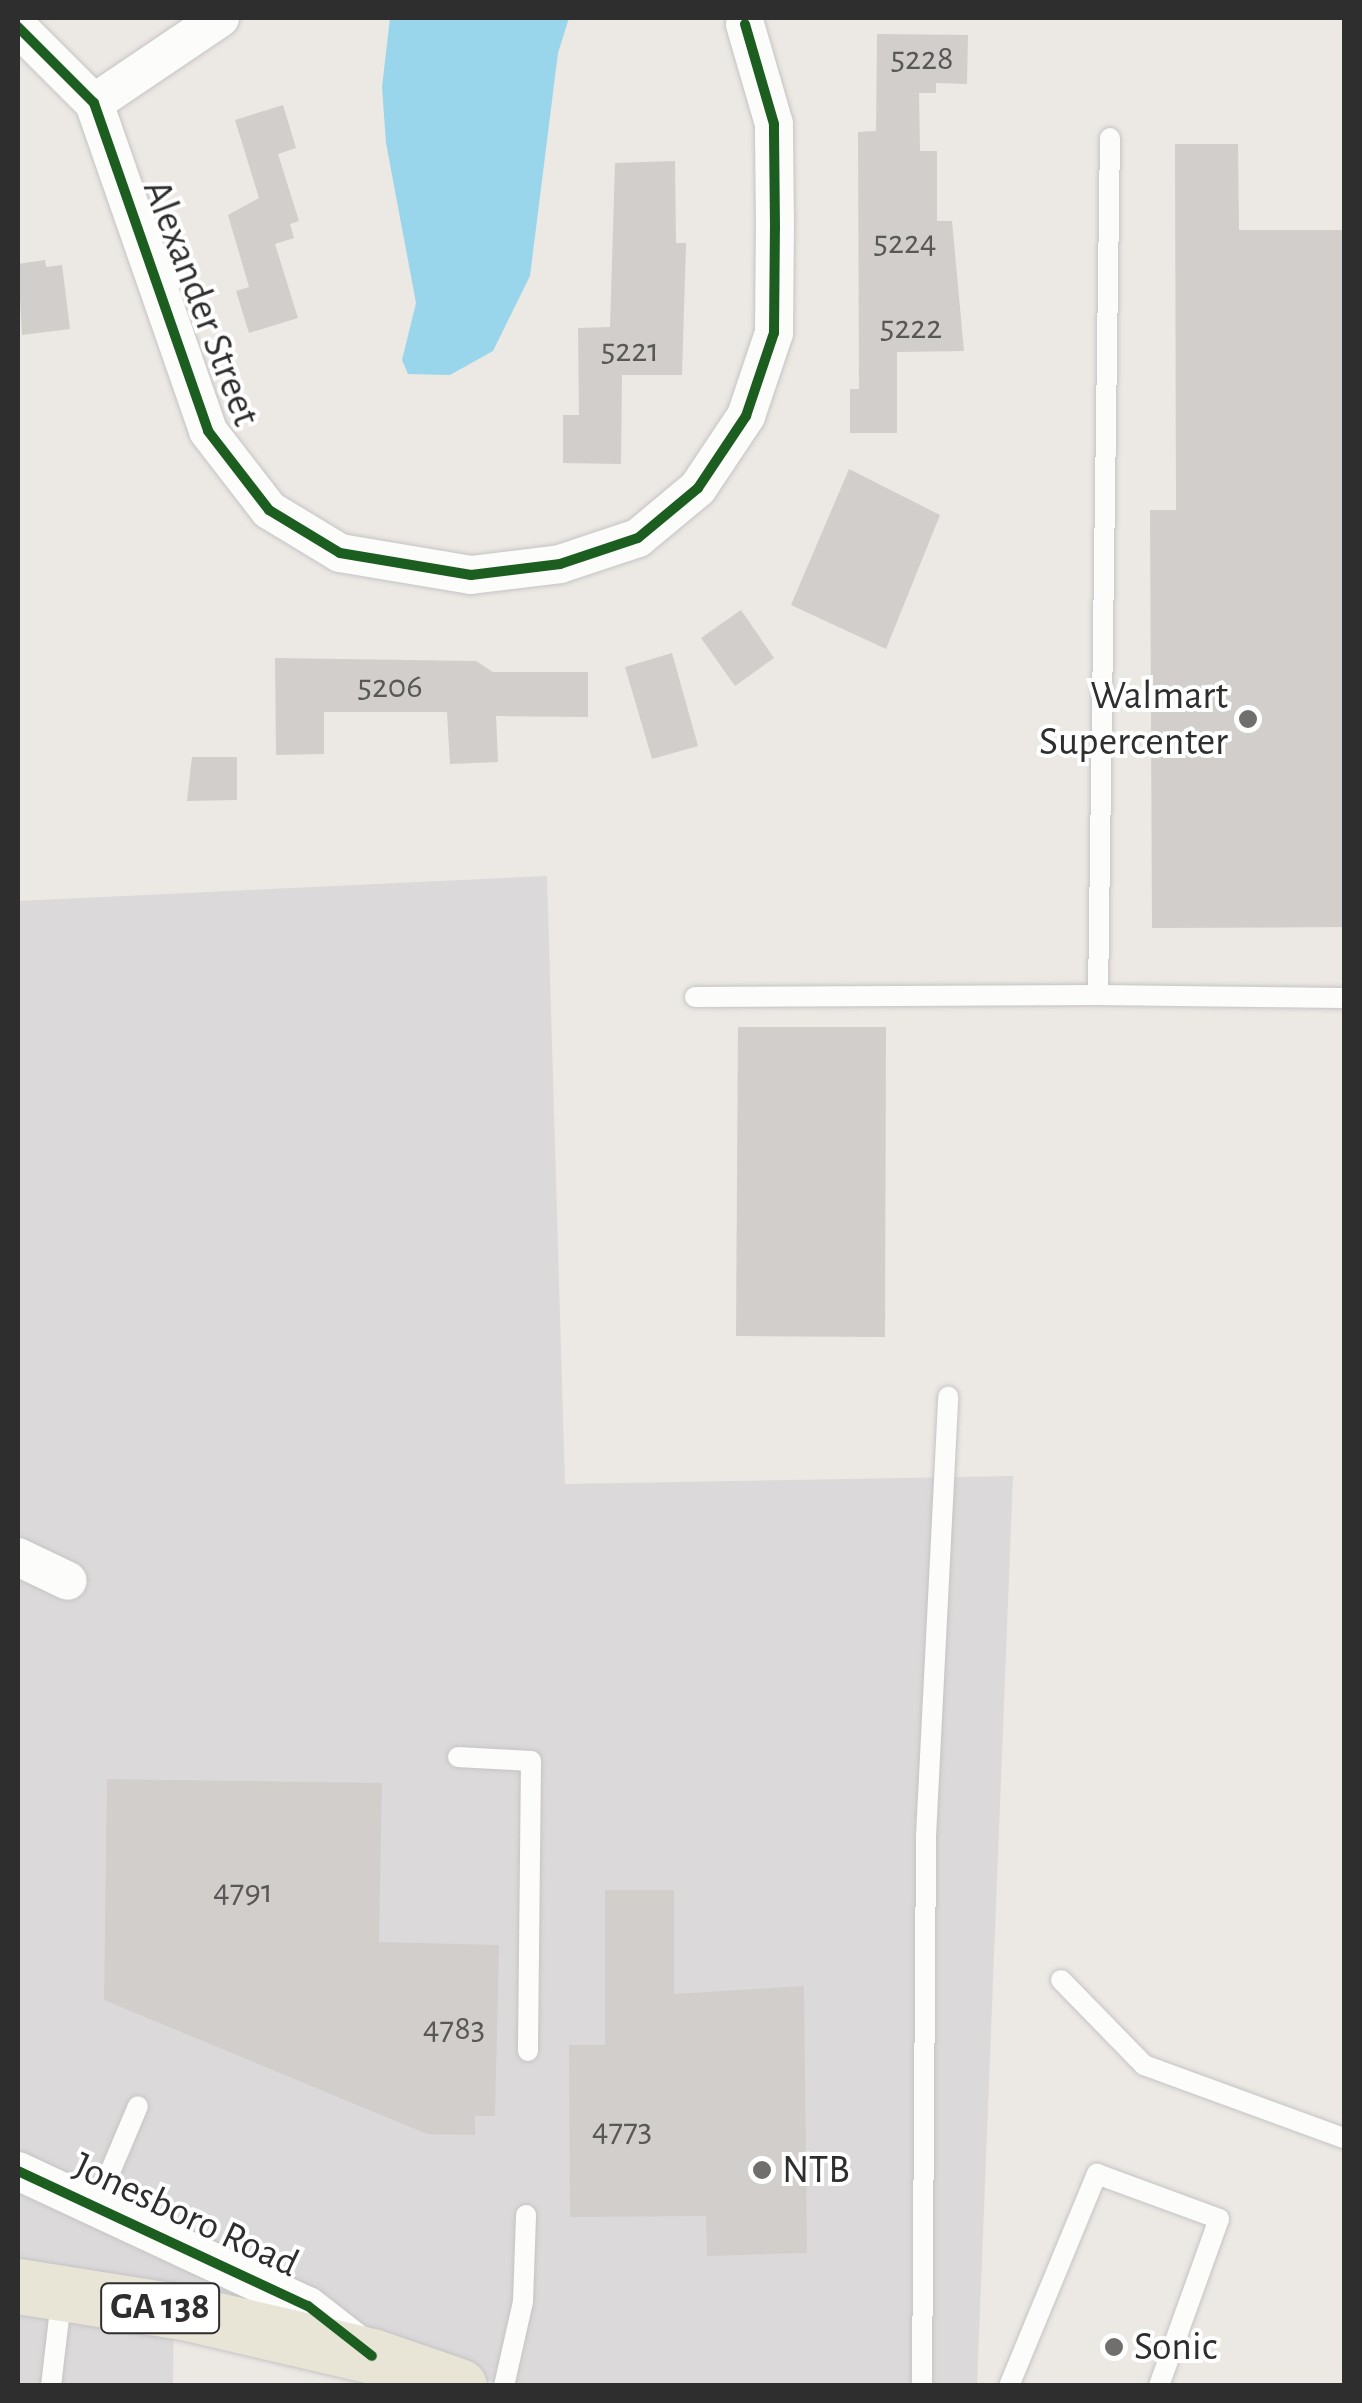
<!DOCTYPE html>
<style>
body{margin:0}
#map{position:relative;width:1362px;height:2403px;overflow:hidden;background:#ece8e4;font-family:"Alegreya Sans",sans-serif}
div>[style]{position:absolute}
.industrial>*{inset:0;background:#dcd9db}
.water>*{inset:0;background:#99d6ec}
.building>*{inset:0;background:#d1cecb}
.roads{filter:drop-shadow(0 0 2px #c5c4c5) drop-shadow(0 0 2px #c5c4c5)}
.service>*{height:20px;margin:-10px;padding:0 10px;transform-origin:10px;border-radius:10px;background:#fcfcfb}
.minor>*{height:38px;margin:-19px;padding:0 19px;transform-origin:19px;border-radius:19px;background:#fcfcfb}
.primary>*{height:55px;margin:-27.5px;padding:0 27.5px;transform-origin:27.5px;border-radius:27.5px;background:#e8e4d6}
.cycleway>*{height:10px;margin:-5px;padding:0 5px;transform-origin:5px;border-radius:5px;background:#1b5e20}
.dots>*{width:28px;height:28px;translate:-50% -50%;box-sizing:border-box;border:5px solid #fff;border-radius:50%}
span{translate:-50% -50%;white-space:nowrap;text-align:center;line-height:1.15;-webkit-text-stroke:8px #fff;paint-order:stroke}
.number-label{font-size:35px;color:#585857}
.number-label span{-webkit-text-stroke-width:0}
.shield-label span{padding:2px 8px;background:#fff;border:2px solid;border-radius:8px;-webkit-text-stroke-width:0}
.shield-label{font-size:38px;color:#2e2e2e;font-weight:700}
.street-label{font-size:40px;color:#2e2e2e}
.poi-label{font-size:40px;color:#2e2e2e}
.right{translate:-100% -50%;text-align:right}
.left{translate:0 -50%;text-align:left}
.frame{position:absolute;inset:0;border:20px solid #2e2e2e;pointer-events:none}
</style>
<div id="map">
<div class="industrial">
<div style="clip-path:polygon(547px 876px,565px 1484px,1013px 1476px,977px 2385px,508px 2385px,174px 2308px,173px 2385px,18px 2385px,18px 901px)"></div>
</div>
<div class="water">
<div style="clip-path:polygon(390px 18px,569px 18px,558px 53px,530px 276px,493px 351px,450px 375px,408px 374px,402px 360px,416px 303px,386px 143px,382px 87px)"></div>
</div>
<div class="building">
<div style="clip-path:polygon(877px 34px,968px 35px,967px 84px,936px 83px,936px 93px,919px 93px,920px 151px,937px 151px,937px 221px,952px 221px,964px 351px,897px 352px,897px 433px,850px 433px,850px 389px,859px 389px,858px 132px,876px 131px)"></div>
<div style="clip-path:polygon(283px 105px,296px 148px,278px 154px,299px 221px,290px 224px,294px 238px,275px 244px,298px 318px,249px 333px,236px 291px,249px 287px,228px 215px,259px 198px,235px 120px)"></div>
<div style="clip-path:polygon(1175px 144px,1238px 144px,1239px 230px,1344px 230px,1344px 927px,1152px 928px,1150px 510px,1176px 510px)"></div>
<div style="clip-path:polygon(675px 161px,676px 243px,686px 243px,682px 375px,622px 375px,621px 464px,563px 463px,563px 415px,579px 415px,578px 328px,610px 327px,615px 163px)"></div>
<div style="clip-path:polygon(45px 260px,46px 267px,62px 265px,70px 329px,22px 335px,18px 264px)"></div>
<div style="clip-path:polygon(849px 469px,940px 515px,886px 649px,791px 605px)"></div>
<div style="clip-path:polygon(741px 610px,774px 658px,735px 686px,701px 638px)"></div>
<div style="clip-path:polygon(672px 653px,698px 746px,652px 759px,625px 667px)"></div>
<div style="clip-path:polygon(275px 658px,476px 661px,493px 672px,588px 672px,588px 717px,496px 716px,498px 762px,450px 764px,447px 712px,324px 712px,324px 754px,276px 755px)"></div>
<div style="clip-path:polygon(192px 757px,237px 757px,237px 800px,187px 801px)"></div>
<div style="clip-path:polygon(738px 1027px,886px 1027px,885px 1337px,736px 1336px)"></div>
<div style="clip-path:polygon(107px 1779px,382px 1783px,379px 1942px,499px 1945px,495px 2116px,475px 2116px,475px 2135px,427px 2134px,104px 2000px)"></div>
<div style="clip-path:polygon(605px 1890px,674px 1890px,674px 1994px,804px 1986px,807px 2253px,707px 2256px,706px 2216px,570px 2217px,569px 2045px,605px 2045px)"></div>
</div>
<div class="roads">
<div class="service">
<div style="left:1098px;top:995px;width:246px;rotate:0.7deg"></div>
<div style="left:695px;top:997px;width:403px;rotate:-0.3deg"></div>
<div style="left:1098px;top:995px;width:857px;rotate:-89.2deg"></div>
<div style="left:458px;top:1757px;width:73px;rotate:3.1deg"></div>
<div style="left:531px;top:1761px;width:290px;rotate:90.6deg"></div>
<div style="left:1061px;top:1980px;width:119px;rotate:45.7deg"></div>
<div style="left:1144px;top:2065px;width:213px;rotate:20.1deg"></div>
<div style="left:97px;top:2203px;width:105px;rotate:-67.1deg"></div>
<div style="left:51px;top:2386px;width:94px;rotate:-83.3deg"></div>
<div style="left:504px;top:2386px;width:86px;rotate:-77.3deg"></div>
<div style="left:523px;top:2302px;width:87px;rotate:-88deg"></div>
<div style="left:922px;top:2386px;width:550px;rotate:-89.58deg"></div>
<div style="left:926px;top:1836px;width:440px;rotate:-87.1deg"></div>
<div style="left:1009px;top:2386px;width:230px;rotate:-67.5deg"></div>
<div style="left:1097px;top:2174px;width:130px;rotate:20.2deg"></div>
<div style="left:1219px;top:2219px;width:177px;rotate:109.8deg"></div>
</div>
<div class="minor">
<div style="left:18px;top:27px;width:107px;rotate:45deg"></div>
<div style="left:94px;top:103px;width:347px;rotate:70.8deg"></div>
<div style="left:208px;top:431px;width:100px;rotate:52.3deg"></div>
<div style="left:269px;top:510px;width:83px;rotate:31.2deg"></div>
<div style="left:340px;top:553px;width:133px;rotate:9.5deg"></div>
<div style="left:471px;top:575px;width:90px;rotate:-7deg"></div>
<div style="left:560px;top:564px;width:82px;rotate:-18.4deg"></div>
<div style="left:638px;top:538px;width:78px;rotate:-39.8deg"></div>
<div style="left:698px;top:488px;width:87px;rotate:-56.3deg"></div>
<div style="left:746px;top:416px;width:88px;rotate:-71.4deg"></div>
<div style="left:774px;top:333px;width:105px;rotate:-89.5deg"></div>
<div style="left:775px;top:228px;width:104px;rotate:-90.6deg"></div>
<div style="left:774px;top:124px;width:104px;rotate:-106.2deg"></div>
<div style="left:94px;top:103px;width:152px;rotate:-34deg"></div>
<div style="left:18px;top:1557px;width:55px;rotate:25.6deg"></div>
<div style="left:18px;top:2171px;width:320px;rotate:25deg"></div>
<div style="left:308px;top:2306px;width:68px;rotate:37.9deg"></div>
</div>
<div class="primary">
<div style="left:18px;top:2286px;width:167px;rotate:9deg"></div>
<div style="left:183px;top:2312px;width:194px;rotate:13.1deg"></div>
<div style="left:372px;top:2356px;width:92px;rotate:19deg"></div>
</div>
</div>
<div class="cycleway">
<div style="left:18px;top:27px;width:107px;rotate:45deg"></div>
<div style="left:94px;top:103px;width:347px;rotate:70.8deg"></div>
<div style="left:208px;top:431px;width:100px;rotate:52.3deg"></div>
<div style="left:269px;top:510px;width:83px;rotate:31.2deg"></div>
<div style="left:340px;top:553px;width:133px;rotate:9.5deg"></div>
<div style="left:471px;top:575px;width:90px;rotate:-7deg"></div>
<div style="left:560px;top:564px;width:82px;rotate:-18.4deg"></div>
<div style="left:638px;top:538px;width:78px;rotate:-39.8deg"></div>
<div style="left:698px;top:488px;width:87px;rotate:-56.3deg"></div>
<div style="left:746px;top:416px;width:88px;rotate:-71.4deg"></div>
<div style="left:774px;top:333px;width:105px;rotate:-89.5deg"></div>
<div style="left:775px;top:228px;width:104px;rotate:-90.6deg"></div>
<div style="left:774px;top:124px;width:104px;rotate:-106.2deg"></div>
<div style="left:18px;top:2171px;width:320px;rotate:25deg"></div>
<div style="left:308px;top:2306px;width:81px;rotate:38deg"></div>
</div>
<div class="dots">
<div style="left:1248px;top:719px;background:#706f6e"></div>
<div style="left:762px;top:2170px;background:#706f6e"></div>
<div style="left:1114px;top:2347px;background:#706f6e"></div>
</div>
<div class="number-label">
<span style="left:922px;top:59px">5228</span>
<span style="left:905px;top:243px">5224</span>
<span style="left:911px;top:328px">5222</span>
<span style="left:630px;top:351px">5221</span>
<span style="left:390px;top:687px">5206</span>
<span style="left:243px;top:1892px">4791</span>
<span style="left:454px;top:2029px">4783</span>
<span style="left:622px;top:2131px">4773</span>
</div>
<div class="shield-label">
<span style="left:160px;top:2308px">GA 138</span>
</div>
<div class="street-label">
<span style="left:201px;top:303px;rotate:69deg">Alexander Street</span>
<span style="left:186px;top:2215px;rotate:25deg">Jonesboro Road</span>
</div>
<div class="poi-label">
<span class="right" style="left:1228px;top:719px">Walmart<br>Supercenter</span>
<span class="left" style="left:782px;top:2170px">NTB</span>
<span class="left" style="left:1134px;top:2347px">Sonic</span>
</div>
<div class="frame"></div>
</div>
